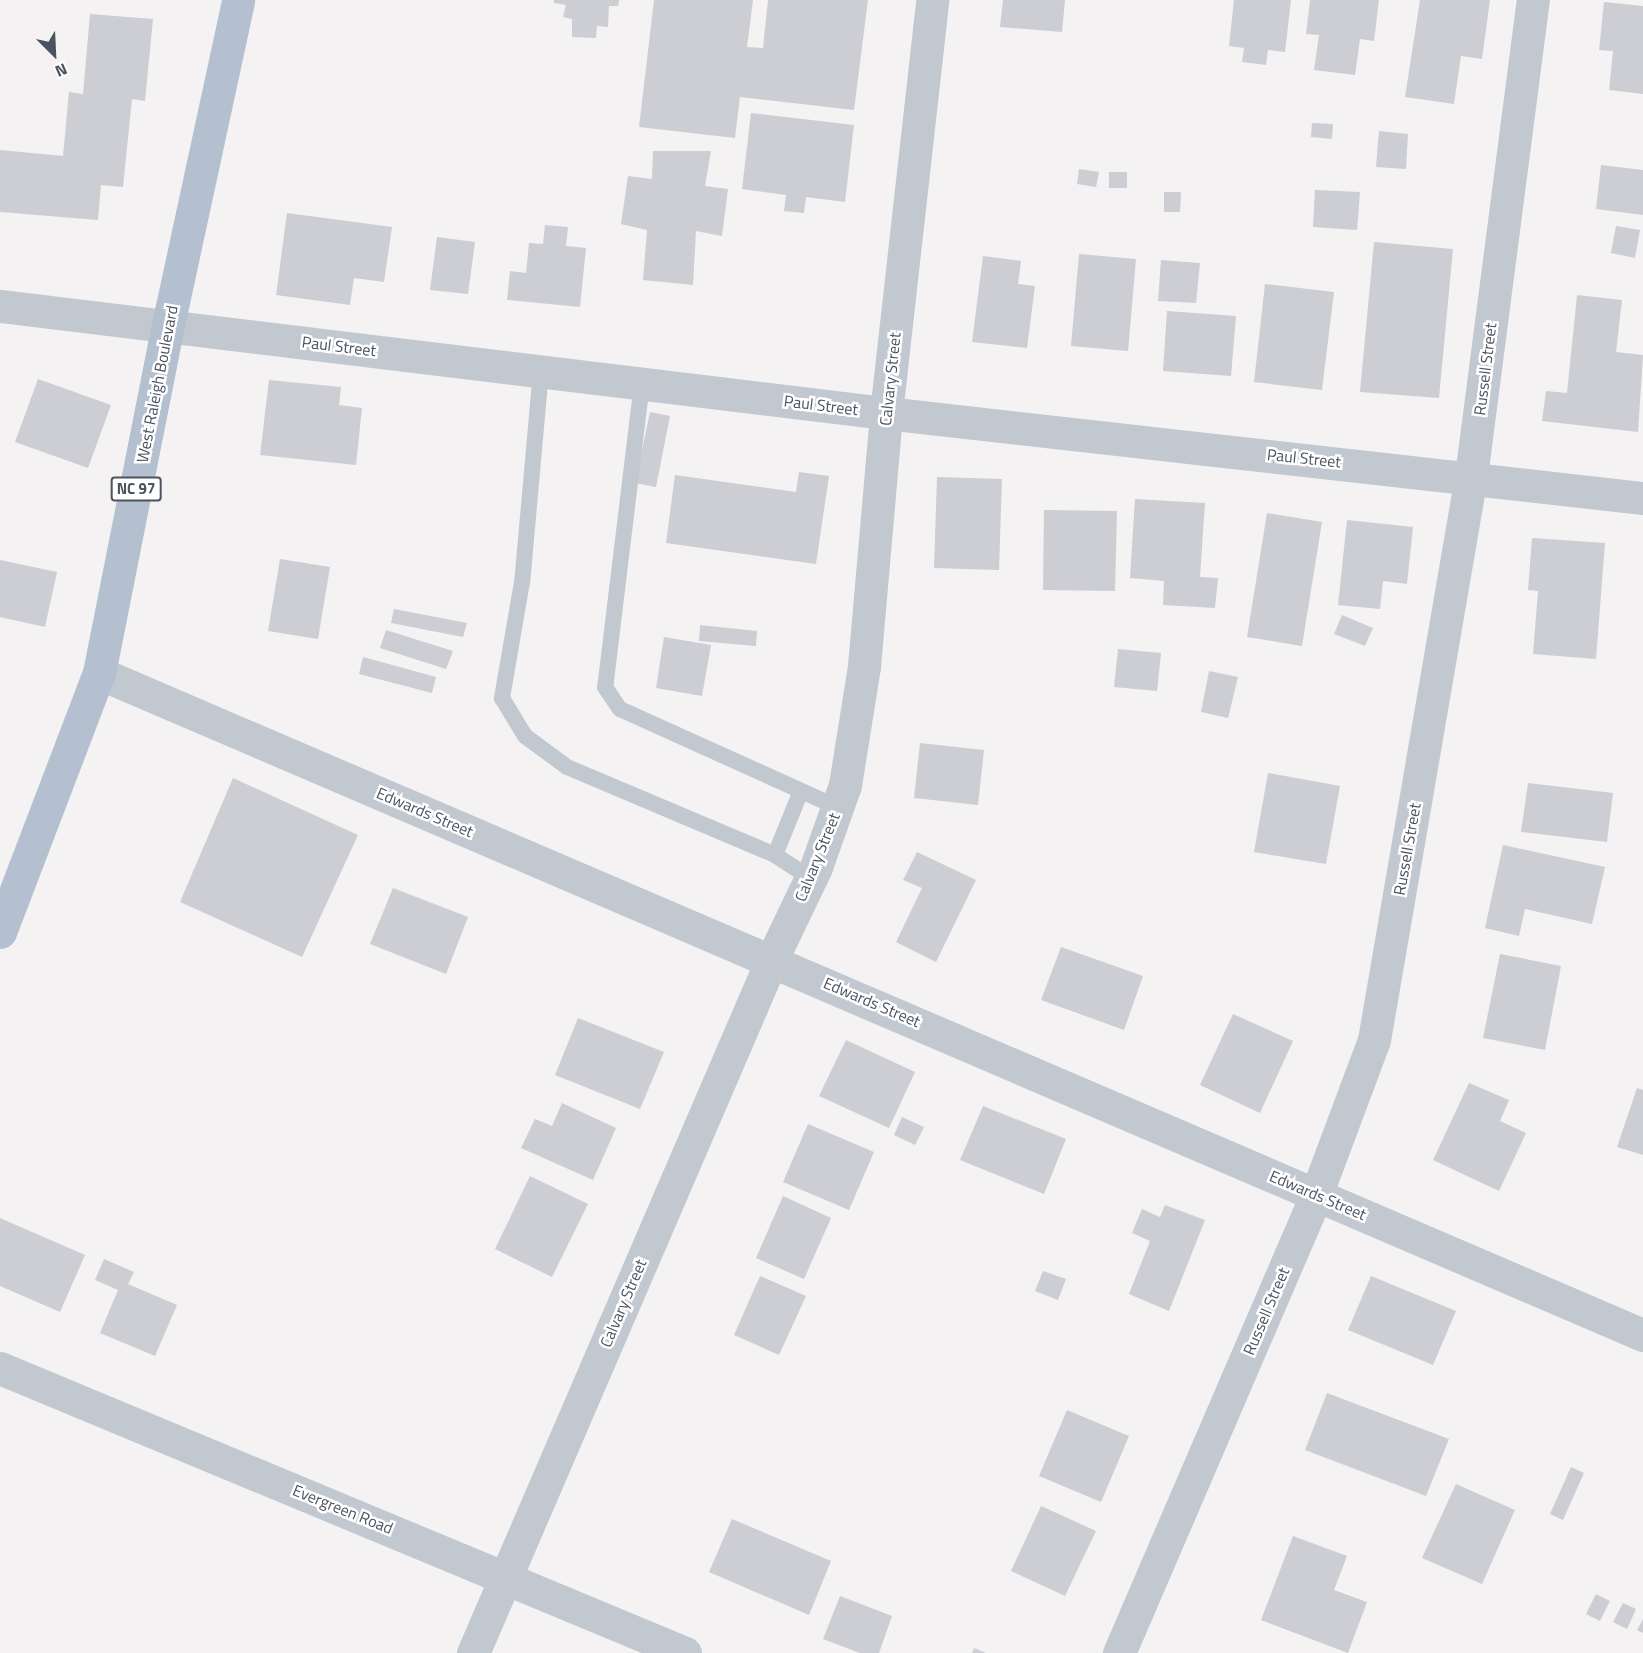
<!DOCTYPE html>
<style>
body{margin:0}
#map{position:relative;width:1643px;height:1653px;overflow:hidden;background:#f4f2f2;font-family:"Titillium Web",sans-serif}
div>[style]{position:absolute}
.building>*{inset:0;background:#ccced4}
.service>*{height:16px;margin:-8px;padding:0 8px;transform-origin:8px;border-radius:8px;background:#c1c8d0}
.minor>*{height:33px;margin:-16.5px;padding:0 16.5px;transform-origin:16.5px;border-radius:16.5px;background:#c1c8d0}
.primary>*{height:33px;margin:-16.5px;padding:0 16.5px;transform-origin:16.5px;border-radius:16.5px;background:#b4bfcf}
span{translate:-50% -50%;white-space:nowrap;text-align:center;line-height:1.15;-webkit-text-stroke:5px #fff;paint-order:stroke}
.shield-label span{padding:2px 4px;background:#fff;border:2px solid;border-radius:4px;-webkit-text-stroke-width:0}
.shield-label{font-size:15px;color:#4b535f;font-weight:700}
.street-label{font-size:16px;color:#4b535f}
.north{position:absolute;left:24px;top:24px;width:60px;height:60px;-webkit-text-stroke:4px #fff;paint-order:stroke;rotate:156deg;font-size:16px;font-weight:700;line-height:24px;text-align:center;color:#4b535f}
.north::after{content:'';display:block;margin:auto;width:21px;height:27px;background:#4b535f;clip-path:polygon(50% 0,100% 100%,50% 72%,0 100%)}
</style>
<div id="map">
<div class="building">
<div style="clip-path:polygon(554px 0,619px 0,618px 6px,609px 6px,608px 27px,597px 26px,596px 38px,572px 37px,572px 19px,563px 17px,566px 5px,554px 3px)"></div>
<div style="clip-path:polygon(654px 0,753px 0,747px 47px,763px 48px,768px 0,868px 0,854px 110px,740px 97px,735px 138px,639px 127px)"></div>
<div style="clip-path:polygon(1003px 0,1065px 0,1062px 32px,1000px 27px)"></div>
<div style="clip-path:polygon(1234px 0,1291px 0,1285px 52px,1268px 50px,1266px 65px,1242px 62px,1244px 48px,1229px 46px)"></div>
<div style="clip-path:polygon(1310px 0,1379px 0,1374px 41px,1360px 39px,1355px 75px,1314px 70px,1319px 35px,1306px 34px)"></div>
<div style="clip-path:polygon(1420px 0,1490px 0,1482px 59px,1461px 56px,1454px 104px,1405px 97px)"></div>
<div style="clip-path:polygon(1604px 2px,1643px 6px,1643px 94px,1609px 90px,1613px 51px,1599px 50px)"></div>
<div style="clip-path:polygon(90px 14px,153px 19px,145px 101px,132px 99px,123px 187px,101px 185px,98px 220px,0 212px,0 150px,63px 156px,69px 92px,83px 94px)"></div>
<div style="clip-path:polygon(751px 113px,854px 125px,845px 202px,806px 197px,804px 213px,784px 211px,786px 195px,742px 189px)"></div>
<div style="clip-path:polygon(1312px 123px,1333px 124px,1332px 139px,1311px 137px)"></div>
<div style="clip-path:polygon(1379px 131px,1408px 134px,1406px 169px,1376px 167px)"></div>
<div style="clip-path:polygon(653px 151px,711px 151px,705px 186px,728px 189px,722px 236px,696px 231px,693px 285px,643px 280px,647px 230px,621px 224px,628px 176px,652px 179px)"></div>
<div style="clip-path:polygon(1601px 165px,1643px 170px,1643px 215px,1596px 209px)"></div>
<div style="clip-path:polygon(1079px 169px,1099px 172px,1096px 187px,1077px 184px)"></div>
<div style="clip-path:polygon(1109px 172px,1127px 172px,1127px 188px,1109px 188px)"></div>
<div style="clip-path:polygon(1315px 190px,1360px 192px,1357px 230px,1313px 227px)"></div>
<div style="clip-path:polygon(1164px 192px,1181px 192px,1180px 212px,1164px 212px)"></div>
<div style="clip-path:polygon(287px 213px,392px 227px,384px 282px,354px 278px,350px 305px,276px 295px)"></div>
<div style="clip-path:polygon(545px 225px,568px 227px,566px 246px,586px 248px,580px 307px,507px 300px,510px 271px,526px 273px,529px 243px,543px 244px)"></div>
<div style="clip-path:polygon(1616px 226px,1640px 230px,1635px 258px,1611px 253px)"></div>
<div style="clip-path:polygon(437px 237px,475px 242px,468px 294px,430px 290px)"></div>
<div style="clip-path:polygon(1374px 242px,1453px 249px,1439px 398px,1360px 392px)"></div>
<div style="clip-path:polygon(1079px 254px,1136px 259px,1128px 351px,1071px 346px)"></div>
<div style="clip-path:polygon(983px 256px,1021px 261px,1018px 284px,1035px 286px,1027px 348px,972px 342px)"></div>
<div style="clip-path:polygon(1161px 260px,1200px 263px,1196px 303px,1158px 301px)"></div>
<div style="clip-path:polygon(1265px 284px,1334px 292px,1322px 390px,1254px 382px)"></div>
<div style="clip-path:polygon(1577px 295px,1622px 300px,1616px 352px,1643px 355px,1638px 432px,1542px 421px,1546px 391px,1567px 393px)"></div>
<div style="clip-path:polygon(1167px 311px,1236px 316px,1231px 376px,1163px 371px)"></div>
<div style="clip-path:polygon(38px 379px,111px 405px,88px 468px,15px 442px)"></div>
<div style="clip-path:polygon(269px 380px,341px 387px,339px 405px,362px 408px,356px 465px,260px 455px)"></div>
<div style="clip-path:polygon(650px 412px,670px 416px,656px 487px,635px 483px)"></div>
<div style="clip-path:polygon(799px 472px,829px 476px,816px 564px,666px 543px,675px 475px,796px 492px)"></div>
<div style="clip-path:polygon(937px 477px,1002px 479px,999px 570px,934px 568px)"></div>
<div style="clip-path:polygon(1135px 499px,1205px 503px,1200px 577px,1218px 578px,1215px 608px,1163px 605px,1164px 581px,1130px 578px)"></div>
<div style="clip-path:polygon(1044px 510px,1117px 511px,1115px 591px,1043px 590px)"></div>
<div style="clip-path:polygon(1267px 513px,1322px 522px,1302px 646px,1247px 637px)"></div>
<div style="clip-path:polygon(1347px 520px,1413px 527px,1407px 584px,1383px 581px,1380px 609px,1338px 605px)"></div>
<div style="clip-path:polygon(1532px 538px,1605px 543px,1596px 659px,1533px 654px,1538px 591px,1528px 590px)"></div>
<div style="clip-path:polygon(280px 559px,330px 567px,318px 639px,268px 631px)"></div>
<div style="clip-path:polygon(0 560px,57px 572px,45px 627px,0 617px)"></div>
<div style="clip-path:polygon(394px 609px,467px 623px,463px 637px,391px 623px)"></div>
<div style="clip-path:polygon(1342px 615px,1373px 628px,1365px 646px,1334px 634px)"></div>
<div style="clip-path:polygon(700px 625px,757px 631px,756px 646px,699px 641px)"></div>
<div style="clip-path:polygon(386px 630px,453px 651px,446px 669px,380px 648px)"></div>
<div style="clip-path:polygon(664px 637px,711px 645px,702px 696px,656px 688px)"></div>
<div style="clip-path:polygon(1118px 649px,1161px 653px,1157px 691px,1114px 687px)"></div>
<div style="clip-path:polygon(363px 657px,436px 677px,432px 693px,359px 674px)"></div>
<div style="clip-path:polygon(1209px 671px,1238px 677px,1228px 718px,1201px 712px)"></div>
<div style="clip-path:polygon(920px 743px,984px 750px,978px 805px,914px 798px)"></div>
<div style="clip-path:polygon(1268px 773px,1340px 786px,1326px 864px,1254px 852px)"></div>
<div style="clip-path:polygon(233px 778px,358px 835px,302px 957px,180px 902px)"></div>
<div style="clip-path:polygon(1528px 783px,1613px 793px,1607px 842px,1521px 832px)"></div>
<div style="clip-path:polygon(1503px 845px,1605px 867px,1592px 924px,1525px 909px,1519px 936px,1485px 928px)"></div>
<div style="clip-path:polygon(917px 852px,976px 880px,936px 962px,896px 942px,922px 888px,903px 880px)"></div>
<div style="clip-path:polygon(393px 888px,468px 917px,446px 974px,370px 944px)"></div>
<div style="clip-path:polygon(1061px 947px,1143px 976px,1124px 1030px,1041px 1000px)"></div>
<div style="clip-path:polygon(1500px 954px,1561px 966px,1545px 1050px,1483px 1038px)"></div>
<div style="clip-path:polygon(1233px 1014px,1293px 1041px,1260px 1113px,1200px 1085px)"></div>
<div style="clip-path:polygon(578px 1018px,664px 1052px,640px 1109px,555px 1075px)"></div>
<div style="clip-path:polygon(846px 1040px,915px 1072px,889px 1128px,819px 1096px)"></div>
<div style="clip-path:polygon(1469px 1083px,1509px 1100px,1500px 1121px,1526px 1133px,1499px 1191px,1433px 1160px)"></div>
<div style="clip-path:polygon(1637px 1088px,1643px 1090px,1643px 1155px,1617px 1147px)"></div>
<div style="clip-path:polygon(562px 1103px,616px 1128px,593px 1180px,521px 1148px,535px 1119px,552px 1126px)"></div>
<div style="clip-path:polygon(983px 1106px,1066px 1139px,1044px 1194px,960px 1160px)"></div>
<div style="clip-path:polygon(902px 1117px,924px 1127px,915px 1145px,894px 1135px)"></div>
<div style="clip-path:polygon(808px 1124px,874px 1152px,849px 1210px,783px 1182px)"></div>
<div style="clip-path:polygon(530px 1176px,588px 1204px,552px 1277px,495px 1249px)"></div>
<div style="clip-path:polygon(783px 1196px,831px 1218px,804px 1279px,756px 1258px)"></div>
<div style="clip-path:polygon(1165px 1205px,1205px 1220px,1169px 1311px,1129px 1294px,1150px 1241px,1132px 1233px,1142px 1209px,1160px 1217px)"></div>
<div style="clip-path:polygon(0 1218px,85px 1255px,60px 1312px,0 1286px)"></div>
<div style="clip-path:polygon(104px 1259px,134px 1272px,128px 1284px,177px 1305px,155px 1356px,100px 1333px,118px 1290px,95px 1280px)"></div>
<div style="clip-path:polygon(1043px 1271px,1066px 1279px,1058px 1300px,1035px 1291px)"></div>
<div style="clip-path:polygon(760px 1276px,806px 1296px,779px 1355px,734px 1335px)"></div>
<div style="clip-path:polygon(1371px 1276px,1456px 1311px,1433px 1365px,1348px 1330px)"></div>
<div style="clip-path:polygon(1327px 1393px,1449px 1439px,1426px 1496px,1305px 1450px)"></div>
<div style="clip-path:polygon(1067px 1410px,1129px 1436px,1101px 1502px,1039px 1476px)"></div>
<div style="clip-path:polygon(1571px 1467px,1584px 1473px,1563px 1520px,1550px 1514px)"></div>
<div style="clip-path:polygon(1456px 1484px,1515px 1510px,1482px 1584px,1422px 1558px)"></div>
<div style="clip-path:polygon(1041px 1506px,1096px 1531px,1065px 1596px,1011px 1571px)"></div>
<div style="clip-path:polygon(732px 1519px,831px 1561px,809px 1615px,709px 1572px)"></div>
<div style="clip-path:polygon(1293px 1536px,1347px 1556px,1334px 1590px,1367px 1602px,1348px 1653px,1261px 1620px)"></div>
<div style="clip-path:polygon(1596px 1594px,1610px 1601px,1600px 1621px,1586px 1614px)"></div>
<div style="clip-path:polygon(840px 1596px,892px 1616px,879px 1653px,860px 1653px,823px 1639px)"></div>
<div style="clip-path:polygon(1623px 1603px,1636px 1609px,1627px 1629px,1613px 1622px)"></div>
<div style="clip-path:polygon(1643px 1619px,1643px 1633px,1637px 1630px)"></div>
<div style="clip-path:polygon(974px 1648px,986px 1653px,972px 1653px)"></div>
</div>
<div class="service">
<div style="left:541px;top:371px;width:212px;rotate:95.1deg"></div>
<div style="left:522px;top:582px;width:118px;rotate:99.8deg"></div>
<div style="left:502px;top:698px;width:44px;rotate:58.8deg"></div>
<div style="left:525px;top:736px;width:52px;rotate:36.4deg"></div>
<div style="left:567px;top:767px;width:226px;rotate:22.9deg"></div>
<div style="left:775px;top:855px;width:42px;rotate:33.3deg"></div>
<div style="left:642px;top:383px;width:306px;rotate:96.9deg"></div>
<div style="left:605px;top:687px;width:27px;rotate:56deg"></div>
<div style="left:620px;top:709px;width:238px;rotate:24.3deg"></div>
<div style="left:775px;top:855px;width:69px;rotate:-67.9deg"></div>
</div>
<div class="minor">
<div style="left:0;top:306px;width:892px;rotate:6.89deg"></div>
<div style="left:886px;top:413px;width:762px;rotate:6.41deg"></div>
<div style="left:99px;top:673px;width:1680px;rotate:23.21deg"></div>
<div style="left:0;top:1368px;width:742px;rotate:22.59deg"></div>
<div style="left:473px;top:1653px;width:756px;rotate:-66.69deg"></div>
<div style="left:772px;top:959px;width:102px;rotate:-64.4deg"></div>
<div style="left:816px;top:867px;width:87px;rotate:-70.5deg"></div>
<div style="left:845px;top:785px;width:121px;rotate:-80.9deg"></div>
<div style="left:864px;top:666px;width:254px;rotate:-85deg"></div>
<div style="left:886px;top:413px;width:416px;rotate:-83.6deg"></div>
<div style="left:1119px;top:1653px;width:499px;rotate:-66.7deg"></div>
<div style="left:1316px;top:1195px;width:165px;rotate:-69.5deg"></div>
<div style="left:1374px;top:1040px;width:572px;rotate:-80.24deg"></div>
<div style="left:1471px;top:476px;width:480px;rotate:-82.6deg"></div>
</div>
<div class="primary">
<div style="left:0;top:932px;width:277px;rotate:-69.1deg"></div>
<div style="left:99px;top:673px;width:355px;rotate:-78.8deg"></div>
<div style="left:168px;top:325px;width:332px;rotate:-77.8deg"></div>
</div>
<div class="shield-label">
<span style="left:136px;top:489px">NC 97</span>
</div>
<div class="street-label">
<span style="left:339px;top:346px;rotate:7deg">Paul Street</span>
<span style="left:1485px;top:369px;rotate:-83deg">Russell Street</span>
<span style="left:890px;top:379px;rotate:-84deg">Calvary Street</span>
<span style="left:157px;top:384px;rotate:-79deg">West Raleigh Boulevard</span>
<span style="left:821px;top:405px;rotate:7deg">Paul Street</span>
<span style="left:1304px;top:458px;rotate:6deg">Paul Street</span>
<span style="left:425px;top:812px;rotate:23deg">Edwards Street</span>
<span style="left:1407px;top:849px;rotate:-80deg">Russell Street</span>
<span style="left:817px;top:857px;rotate:-68deg">Calvary Street</span>
<span style="left:872px;top:1002px;rotate:23deg">Edwards Street</span>
<span style="left:1318px;top:1195px;rotate:23deg">Edwards Street</span>
<span style="left:623px;top:1303px;rotate:-67deg">Calvary Street</span>
<span style="left:1266px;top:1311px;rotate:-67deg">Russell Street</span>
<span style="left:343px;top:1509px;rotate:22deg">Evergreen Road</span>
</div>
<div class="north">N</div>
</div>
